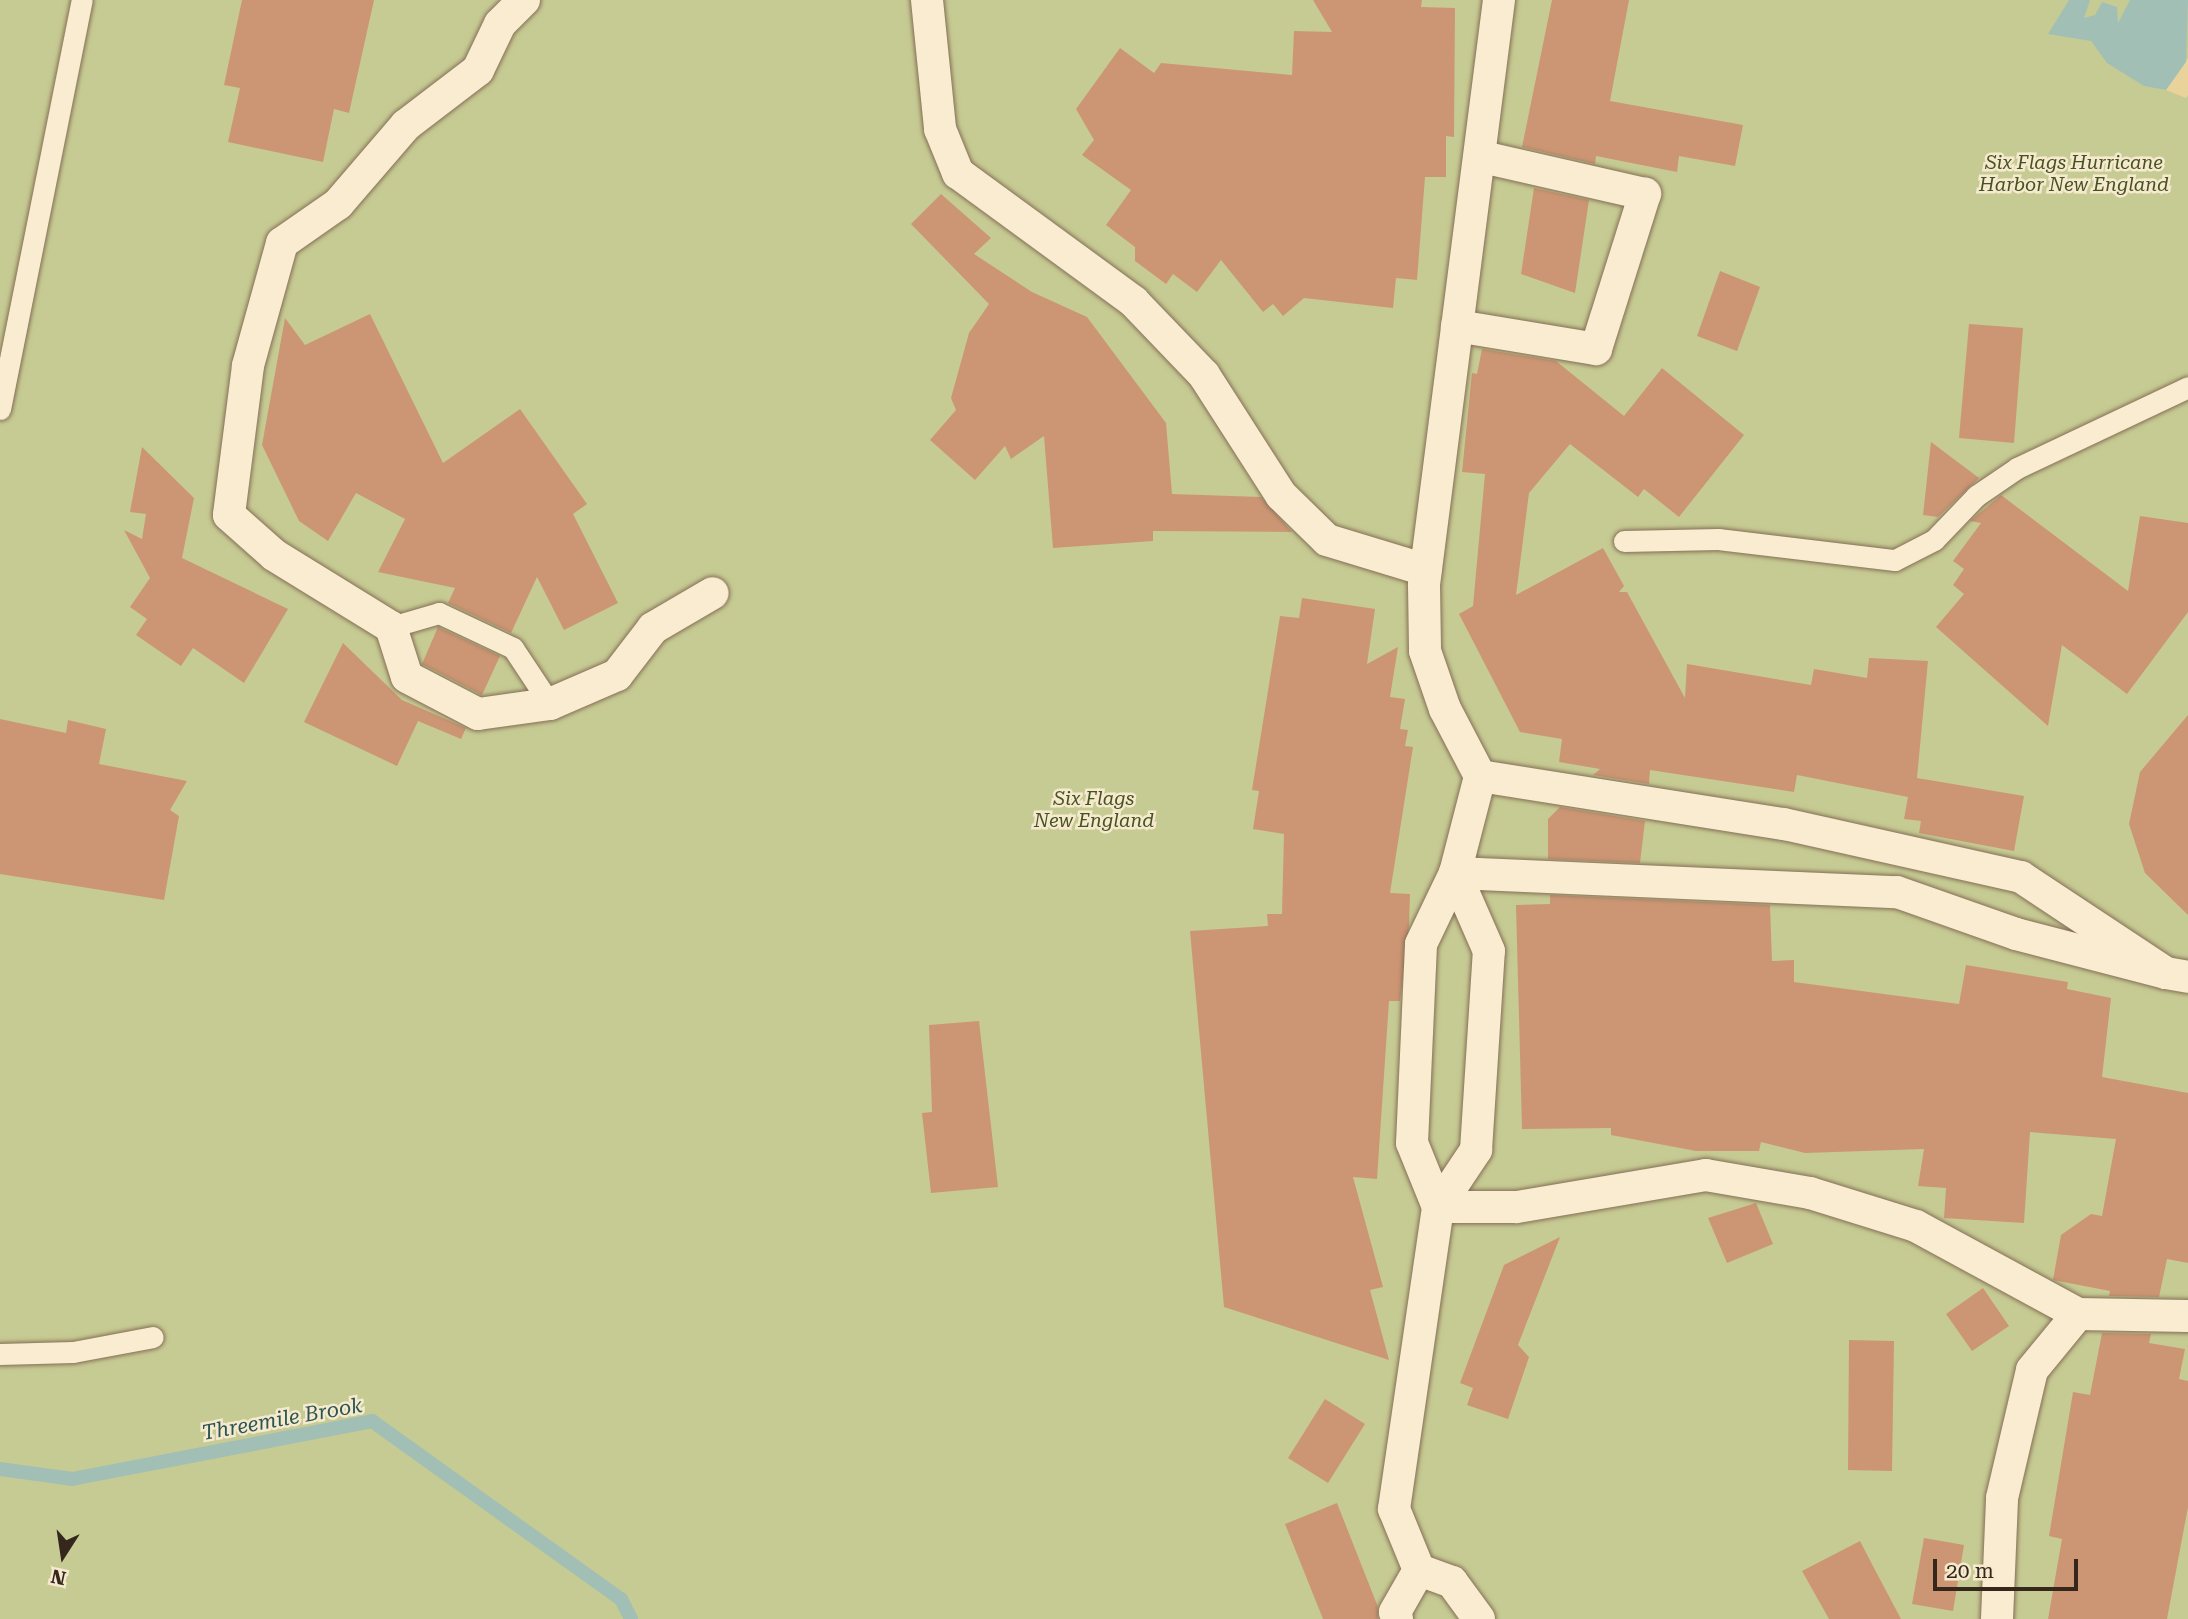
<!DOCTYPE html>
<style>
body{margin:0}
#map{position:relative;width:2188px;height:1619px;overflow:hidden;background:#eedebe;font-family:"Roboto Serif",serif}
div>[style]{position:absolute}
.green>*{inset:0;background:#c6cb93}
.sand>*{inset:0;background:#ead39b}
.water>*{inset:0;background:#a2bfb6}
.stream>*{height:14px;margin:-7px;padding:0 7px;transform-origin:7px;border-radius:7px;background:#a2bfb6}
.building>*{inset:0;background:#cc9674}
.roads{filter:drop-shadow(0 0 2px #866f57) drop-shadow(0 0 2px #866f57)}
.service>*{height:21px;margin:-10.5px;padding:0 10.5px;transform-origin:10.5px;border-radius:10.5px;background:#f9ecd1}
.pedestrian>*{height:32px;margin:-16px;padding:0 16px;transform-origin:16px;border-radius:16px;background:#f9ecd1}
span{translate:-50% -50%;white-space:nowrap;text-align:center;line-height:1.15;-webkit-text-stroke:5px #f5e9ce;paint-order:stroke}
.park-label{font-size:19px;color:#475222;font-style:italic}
.water-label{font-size:21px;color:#2b5551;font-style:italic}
.north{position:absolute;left:28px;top:1521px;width:70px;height:70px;-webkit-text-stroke:5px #f5e9ce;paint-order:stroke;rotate:192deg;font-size:19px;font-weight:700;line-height:28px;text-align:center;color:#35271c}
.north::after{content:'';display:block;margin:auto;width:24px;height:32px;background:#35271c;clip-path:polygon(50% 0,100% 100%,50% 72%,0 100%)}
.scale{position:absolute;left:1933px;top:1559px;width:145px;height:32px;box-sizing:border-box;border:4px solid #35271c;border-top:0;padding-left:9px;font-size:21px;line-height:24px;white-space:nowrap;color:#35271c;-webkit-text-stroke:5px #f5e9ce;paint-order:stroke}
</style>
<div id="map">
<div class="green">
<div style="clip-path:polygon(0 0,2188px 0,2188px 1619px,0 1619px)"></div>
</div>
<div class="sand">
<div style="clip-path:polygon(2188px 58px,2188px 95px,2186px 98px,2166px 90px)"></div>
</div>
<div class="water">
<div style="clip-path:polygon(2069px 0,2090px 0,2084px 18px,2095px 15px,2102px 2px,2117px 7px,2118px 23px,2130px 0,2188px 0,2186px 62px,2166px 90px,2144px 86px,2107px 63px,2091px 41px,2048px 34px)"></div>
</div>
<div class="stream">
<div style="left:0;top:1469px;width:73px;rotate:7.9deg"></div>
<div style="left:72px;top:1479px;width:306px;rotate:-10.9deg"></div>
<div style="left:372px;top:1421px;width:306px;rotate:35.6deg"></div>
<div style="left:621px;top:1599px;width:22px;rotate:63deg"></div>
</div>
<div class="building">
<div style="clip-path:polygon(242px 0,374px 0,349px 113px,334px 109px,323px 162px,228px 142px,240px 88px,224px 85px)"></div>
<div style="clip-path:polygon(1313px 0,1422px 0,1421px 7px,1455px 8px,1454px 137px,1446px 136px,1446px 177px,1425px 177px,1417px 280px,1396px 278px,1393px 308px,1304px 298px,1283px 316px,1273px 304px,1263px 312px,1221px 260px,1197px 292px,1173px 274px,1166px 284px,1135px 261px,1135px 247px,1106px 225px,1131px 190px,1082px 155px,1094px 140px,1076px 109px,1120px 48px,1154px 73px,1161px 63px,1292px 75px,1294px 31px,1332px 32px)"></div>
<div style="clip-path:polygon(1552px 0,1629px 0,1610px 101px,1743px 125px,1735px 166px,1679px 156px,1677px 172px,1596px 156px,1595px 164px,1522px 147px)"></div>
<div style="clip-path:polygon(1534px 188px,1589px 200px,1575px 293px,1521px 274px)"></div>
<div style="clip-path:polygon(941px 194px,991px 238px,974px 254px,1032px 292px,1087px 317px,1166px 423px,1172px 494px,1261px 497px,1292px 532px,1153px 531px,1153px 541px,1053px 548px,1044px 436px,1011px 459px,1005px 446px,975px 480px,930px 440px,956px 410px,951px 398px,969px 333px,989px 304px,911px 224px)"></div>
<div style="clip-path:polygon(1720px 271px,1760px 287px,1737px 351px,1697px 336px)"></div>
<div style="clip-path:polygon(370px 314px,443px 463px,520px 409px,587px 504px,573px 514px,618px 603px,564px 630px,537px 577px,511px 633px,448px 603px,455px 588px,378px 572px,405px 519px,356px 493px,328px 541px,299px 521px,262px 445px,285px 318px,305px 345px)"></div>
<div style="clip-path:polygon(1969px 324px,2023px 328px,2014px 443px,1959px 438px)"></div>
<div style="clip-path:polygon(1482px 349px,1556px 361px,1624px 416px,1662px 368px,1744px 435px,1679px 517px,1644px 489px,1638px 497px,1570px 444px,1529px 493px,1516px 595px,1603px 548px,1624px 586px,1619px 592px,1627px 592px,1685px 698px,1687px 664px,1811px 685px,1814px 669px,1867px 678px,1869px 658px,1928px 661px,1917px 778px,2024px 796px,2014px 851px,1919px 833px,1921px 821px,1904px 819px,1908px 797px,1797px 775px,1794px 792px,1650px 770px,1649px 784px,1593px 775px,1600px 769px,1559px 762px,1562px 739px,1520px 732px,1459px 614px,1473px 606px,1485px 474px,1462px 472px,1472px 373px,1477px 374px)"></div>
<div style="clip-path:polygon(1931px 442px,1979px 478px,1938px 517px,1923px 515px)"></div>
<div style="clip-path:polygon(142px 447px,194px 498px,182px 558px,288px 609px,244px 683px,193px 648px,181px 666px,136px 635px,147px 619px,130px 607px,150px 578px,124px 530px,142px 539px,146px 514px,130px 512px)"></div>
<div style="clip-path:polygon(2001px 495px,2128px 591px,2140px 516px,2188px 523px,2188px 612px,2127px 694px,2062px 645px,2048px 726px,1936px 627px,1964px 594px,1953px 585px,1964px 569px,1953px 561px,1981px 523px,1970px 521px)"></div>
<div style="clip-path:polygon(1302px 598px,1375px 609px,1367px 664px,1398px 647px,1390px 697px,1405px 699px,1400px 729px,1408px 730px,1405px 746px,1413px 747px,1390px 893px,1410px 894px,1409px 926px,1400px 1001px,1389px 1001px,1377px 1179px,1353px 1177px,1383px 1287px,1370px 1290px,1389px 1360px,1224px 1307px,1190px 931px,1268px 926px,1267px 914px,1282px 914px,1284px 834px,1253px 829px,1259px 791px,1252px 790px,1280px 616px,1299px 618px)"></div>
<div style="clip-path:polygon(438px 627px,500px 656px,482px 695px,422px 664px)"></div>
<div style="clip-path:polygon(343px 643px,402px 700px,466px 728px,461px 739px,418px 721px,397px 766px,304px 722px)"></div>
<div style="clip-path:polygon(2188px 715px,2188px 915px,2145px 873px,2129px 824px,2140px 772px)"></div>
<div style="clip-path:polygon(0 719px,66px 733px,68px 720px,106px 729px,99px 764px,187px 781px,170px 810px,179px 816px,164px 900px,0 874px)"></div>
<div style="clip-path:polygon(1560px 807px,1645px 821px,1640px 863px,1548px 859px,1548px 819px)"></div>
<div style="clip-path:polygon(1550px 895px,1770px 905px,1772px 961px,1794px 960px,1794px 982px,1959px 1004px,1966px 965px,2068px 982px,2067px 989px,2111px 998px,2102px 1077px,2188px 1093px,2188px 1263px,2167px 1259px,2159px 1297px,2109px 1296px,2110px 1291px,2053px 1280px,2061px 1235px,2091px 1214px,2102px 1216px,2116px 1139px,2030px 1132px,2024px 1223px,1944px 1218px,1946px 1188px,1918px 1186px,1924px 1149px,1805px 1153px,1761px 1142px,1759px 1151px,1696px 1151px,1611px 1135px,1611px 1128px,1522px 1129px,1516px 905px,1550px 904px)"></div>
<div style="clip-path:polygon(979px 1021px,998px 1187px,931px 1193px,922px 1113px,932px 1112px,929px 1025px)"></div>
<div style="clip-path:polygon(1756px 1203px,1773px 1244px,1727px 1263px,1708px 1218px)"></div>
<div style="clip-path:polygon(1560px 1237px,1518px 1345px,1529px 1357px,1508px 1419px,1467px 1405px,1473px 1388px,1460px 1383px,1504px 1265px)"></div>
<div style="clip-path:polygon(1983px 1288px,2009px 1326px,1972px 1351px,1946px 1314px)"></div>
<div style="clip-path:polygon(2102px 1333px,2151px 1334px,2149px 1343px,2185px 1349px,2179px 1379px,2188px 1381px,2188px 1507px,2167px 1619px,2048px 1619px,2062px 1539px,2049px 1536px,2073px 1392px,2090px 1395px)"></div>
<div style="clip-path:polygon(1849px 1340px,1894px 1341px,1892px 1471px,1848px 1470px)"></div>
<div style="clip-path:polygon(1325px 1399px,1365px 1424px,1328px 1483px,1288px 1458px)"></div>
<div style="clip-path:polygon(1337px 1503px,1378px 1607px,1378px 1619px,1323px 1619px,1285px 1524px)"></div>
<div style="clip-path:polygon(1924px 1538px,1964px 1545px,1953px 1611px,1912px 1604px)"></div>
<div style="clip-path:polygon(1860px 1541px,1874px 1568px,1901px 1619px,1829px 1619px,1802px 1571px)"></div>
</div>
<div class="roads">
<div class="service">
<div style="left:0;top:409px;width:417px;rotate:-78.7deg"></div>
<div style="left:1624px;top:541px;width:94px;rotate:-1.2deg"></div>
<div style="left:1718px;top:539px;width:178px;rotate:6.8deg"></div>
<div style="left:1895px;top:560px;width:44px;rotate:-27.1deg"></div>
<div style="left:1934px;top:540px;width:61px;rotate:-46.3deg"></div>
<div style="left:1976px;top:496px;width:50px;rotate:-34.3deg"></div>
<div style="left:2017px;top:468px;width:189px;rotate:-25.3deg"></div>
<div style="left:391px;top:627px;width:50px;rotate:-16.3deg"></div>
<div style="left:439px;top:613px;width:82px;rotate:25.3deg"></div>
<div style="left:513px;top:648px;width:67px;rotate:56.5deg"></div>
<div style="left:0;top:1354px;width:73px;rotate:-1.6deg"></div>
<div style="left:73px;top:1352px;width:81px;rotate:-10.6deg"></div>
</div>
<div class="pedestrian">
<div style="left:524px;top:0;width:34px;rotate:135deg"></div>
<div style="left:500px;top:24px;width:51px;rotate:115.6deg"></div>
<div style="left:478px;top:70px;width:91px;rotate:142.6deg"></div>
<div style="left:406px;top:125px;width:104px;rotate:130.7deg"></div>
<div style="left:338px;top:204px;width:68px;rotate:145.1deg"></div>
<div style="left:282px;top:243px;width:128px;rotate:105.5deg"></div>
<div style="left:248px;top:366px;width:150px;rotate:97.3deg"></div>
<div style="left:229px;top:515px;width:60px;rotate:41.6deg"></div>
<div style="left:274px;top:555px;width:137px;rotate:31.6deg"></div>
<div style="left:391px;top:627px;width:52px;rotate:72.3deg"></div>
<div style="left:407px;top:677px;width:80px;rotate:27.5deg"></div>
<div style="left:478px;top:714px;width:73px;rotate:-7.9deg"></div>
<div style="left:550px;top:704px;width:73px;rotate:-23.4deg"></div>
<div style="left:617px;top:675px;width:59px;rotate:-52.5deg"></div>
<div style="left:653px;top:628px;width:69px;rotate:-30.3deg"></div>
<div style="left:927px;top:0;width:130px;rotate:84.2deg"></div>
<div style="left:940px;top:129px;width:48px;rotate:67.8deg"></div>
<div style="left:958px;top:173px;width:218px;rotate:36.2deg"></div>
<div style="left:1134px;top:302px;width:101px;rotate:46.2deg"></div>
<div style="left:1204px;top:375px;width:143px;rotate:57.3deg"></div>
<div style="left:1281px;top:495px;width:64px;rotate:44.4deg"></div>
<div style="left:1327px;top:540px;width:103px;rotate:16.9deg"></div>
<div style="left:1499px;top:0;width:590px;rotate:97.31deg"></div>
<div style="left:1424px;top:585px;width:66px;rotate:89.1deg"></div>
<div style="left:1425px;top:651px;width:61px;rotate:71deg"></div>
<div style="left:1445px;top:709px;width:76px;rotate:62.4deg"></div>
<div style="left:1480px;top:776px;width:308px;rotate:9deg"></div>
<div style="left:1784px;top:824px;width:243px;rotate:12.6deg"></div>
<div style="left:2021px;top:877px;width:174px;rotate:33.5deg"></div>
<div style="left:2166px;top:973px;width:22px;rotate:10deg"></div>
<div style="left:1457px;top:326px;width:141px;rotate:9.4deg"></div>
<div style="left:1596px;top:349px;width:163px;rotate:-72.5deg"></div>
<div style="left:1645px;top:194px;width:167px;rotate:-167.2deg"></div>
<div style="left:2078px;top:1314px;width:184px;rotate:-151.5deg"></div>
<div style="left:1916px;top:1226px;width:111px;rotate:-162.7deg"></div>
<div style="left:1810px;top:1193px;width:106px;rotate:-170.2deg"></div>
<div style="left:1706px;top:1175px;width:193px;rotate:170.4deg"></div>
<div style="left:1516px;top:1207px;width:78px;rotate:180deg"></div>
<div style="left:1438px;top:1207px;width:69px;rotate:-112.1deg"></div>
<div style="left:1412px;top:1143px;width:199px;rotate:-87.4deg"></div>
<div style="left:1421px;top:944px;width:79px;rotate:-64.4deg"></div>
<div style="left:1455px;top:873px;width:442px;rotate:2.5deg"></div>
<div style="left:1897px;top:892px;width:126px;rotate:19.4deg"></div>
<div style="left:2016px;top:934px;width:155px;rotate:14.6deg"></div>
<div style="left:1397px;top:1619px;width:7px;rotate:-106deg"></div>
<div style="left:1395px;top:1612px;width:48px;rotate:-60.3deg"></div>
<div style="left:1479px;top:1619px;width:46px;rotate:-126.1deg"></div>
<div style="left:1452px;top:1582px;width:35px;rotate:-160deg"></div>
<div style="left:1419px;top:1570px;width:66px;rotate:-112.3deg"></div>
<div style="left:1394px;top:1509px;width:305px;rotate:-81.7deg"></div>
<div style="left:1438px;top:1207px;width:69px;rotate:-56.3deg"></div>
<div style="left:1476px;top:1150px;width:199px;rotate:-86.3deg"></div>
<div style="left:1489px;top:951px;width:85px;rotate:-113.6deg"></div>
<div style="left:1455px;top:873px;width:100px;rotate:-75.5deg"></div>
<div style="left:1997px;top:1619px;width:121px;rotate:-87.6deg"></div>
<div style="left:2002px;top:1498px;width:131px;rotate:-76.8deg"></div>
<div style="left:2032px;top:1370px;width:72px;rotate:-50.6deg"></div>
<div style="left:2078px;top:1314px;width:110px;rotate:1deg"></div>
</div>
</div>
<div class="park-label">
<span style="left:2074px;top:174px">Six Flags Hurricane<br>Harbor New England</span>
<span style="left:1094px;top:810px">Six Flags<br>New England</span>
</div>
<div class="water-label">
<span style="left:282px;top:1419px;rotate:-10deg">Threemile Brook</span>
</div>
<div class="north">N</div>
<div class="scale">20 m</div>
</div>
